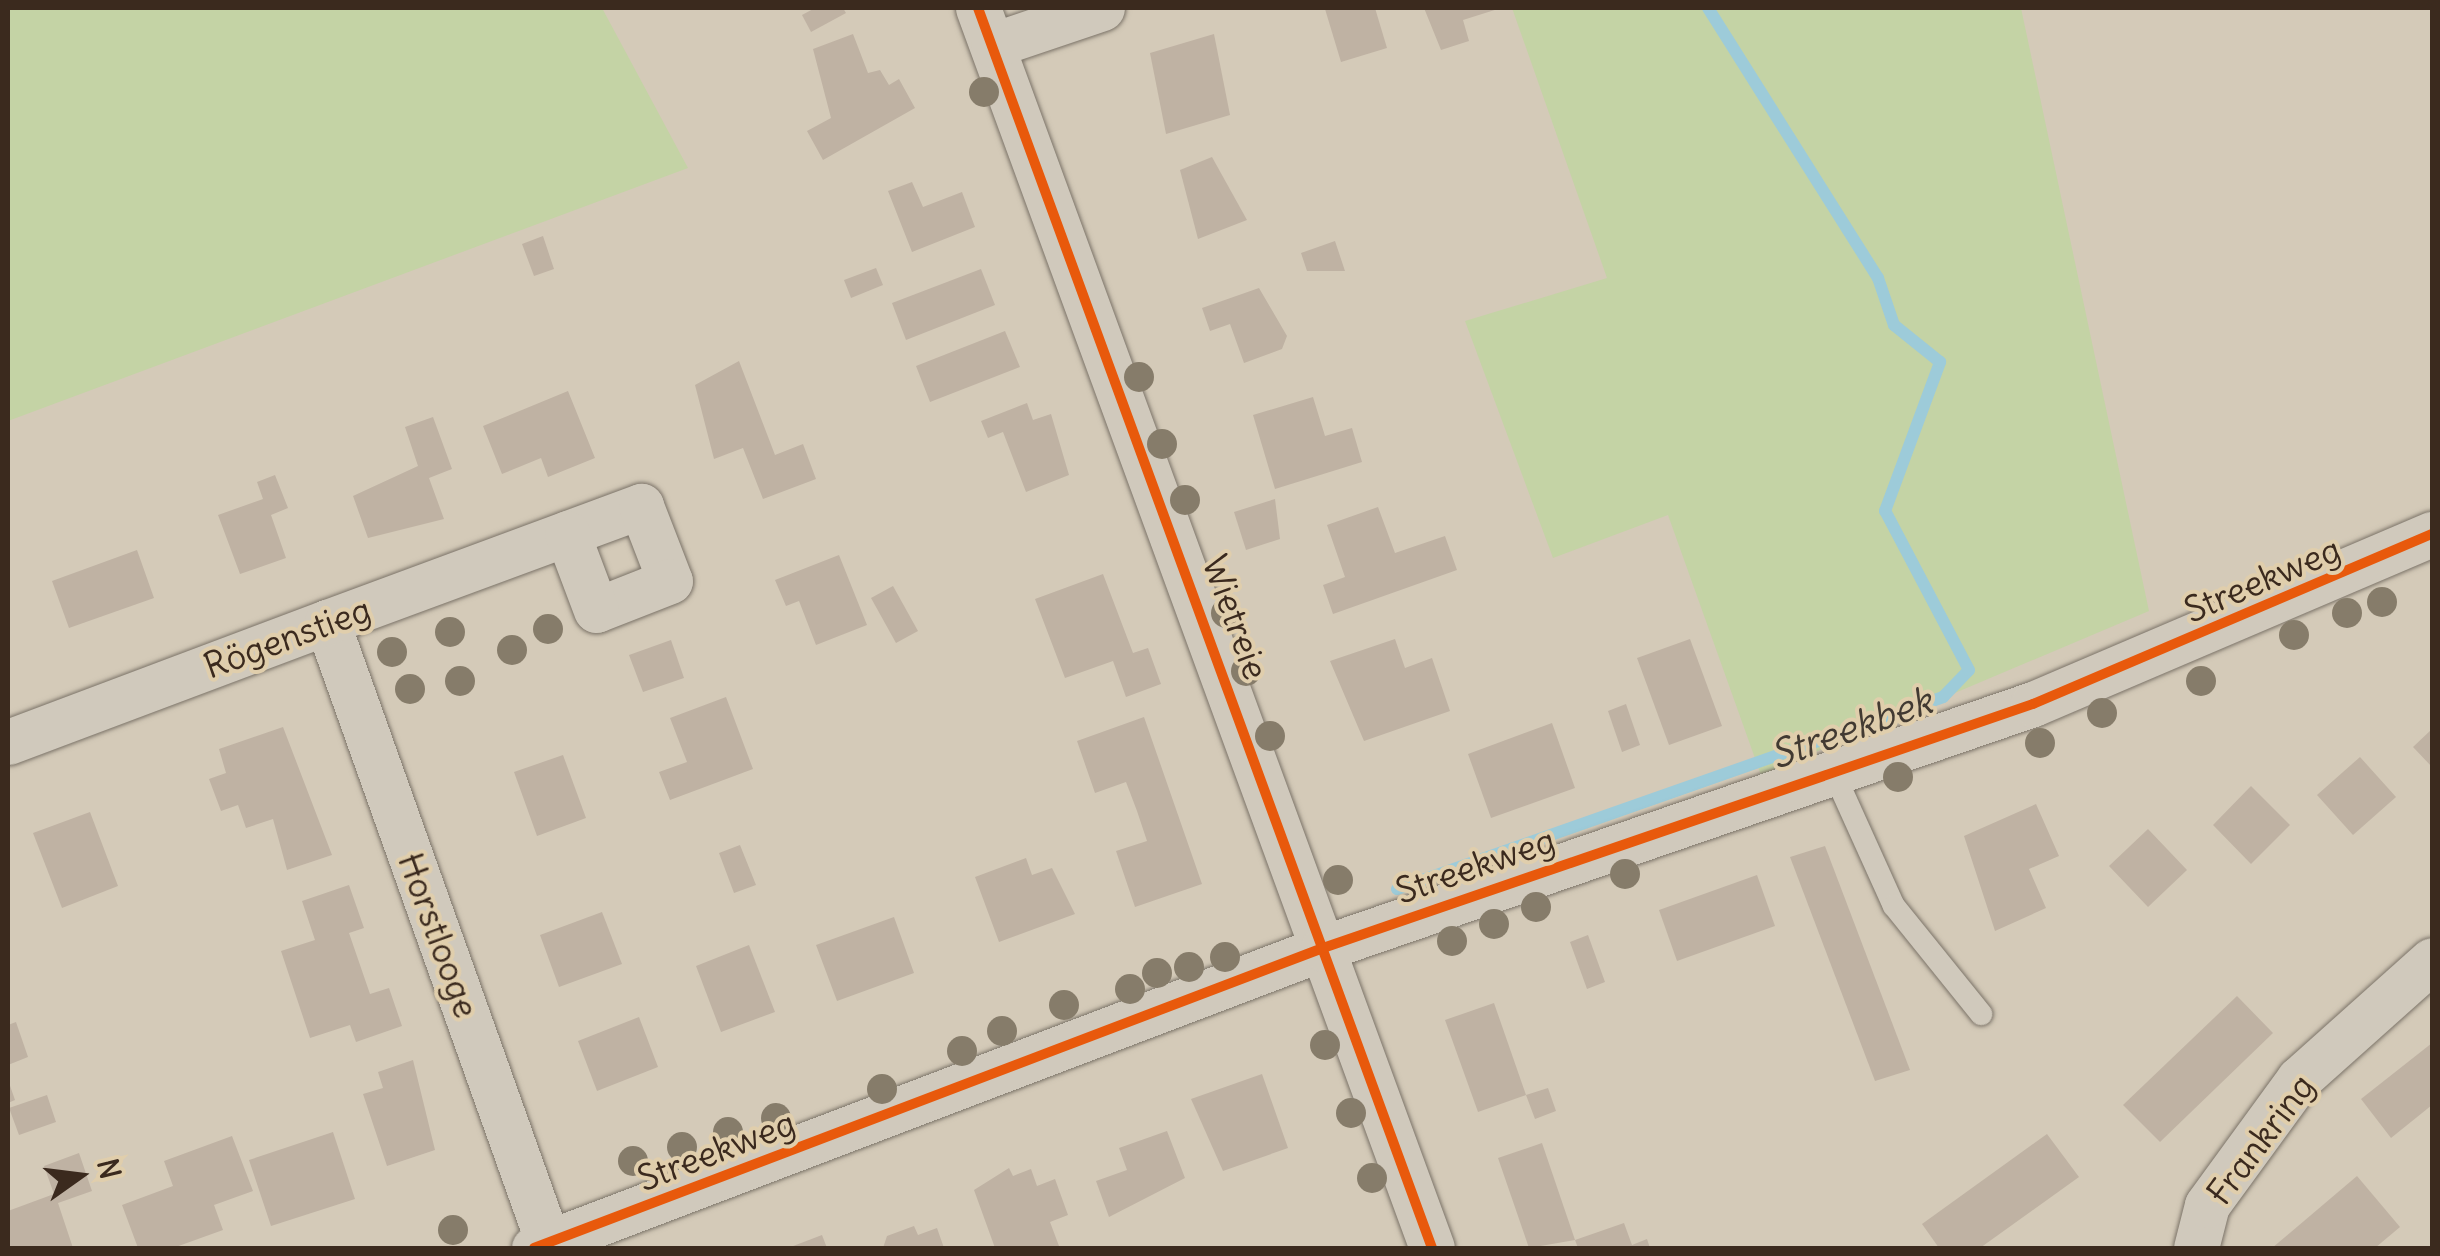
<!DOCTYPE html>
<meta charset="utf-8">
<style>
body{margin:0}
#map{position:relative;width:2440px;height:1256px;overflow:hidden;background:#d4cab8;font-family:Delius,sans-serif}
div>[style]{position:absolute}
.green>*{inset:0;background:#c4d3a5}
.stream>*{height:12px;margin:-6px;padding:0 6px;transform-origin:6px;border-radius:6px;background:#9dcbd9}
.building>*{inset:0;background:#bfb2a3}
.roads{filter:drop-shadow(0 0 2px #7b7368) drop-shadow(0 0 2px #7b7368)}
.lane>*{height:22px;margin:-11px;padding:0 11px;transform-origin:11px;border-radius:11px;background:#d0c9bc}
.street>*{height:45px;margin:-22.5px;padding:0 22.5px;transform-origin:22.5px;border-radius:22.5px;background:#d0c9bc}
.cycleway>*{height:10px;margin:-5px;padding:0 5px;transform-origin:5px;border-radius:5px;background:#e8590c}
.trees>*{width:30px;height:30px;margin:-15px;border-radius:50%;background:#867c6a}
span{translate:-50% -50%;white-space:nowrap;text-align:center;line-height:1.15;-webkit-text-stroke:8px #e0ceac;paint-order:stroke}
.street-label{font-size:35px;color:#3b2a1e}
.water-label{font-size:38px;color:#423a32;font-style:italic}
.frame{position:absolute;inset:0;border:10px solid #3b2a1e;pointer-events:none}
.north{position:absolute;left:30px;top:1126px;width:100px;height:100px;-webkit-text-stroke:8px #e0ceac;paint-order:stroke;rotate:76deg;font-size:28px;font-weight:700;line-height:40px;text-align:center;color:#3b2a1e}
.north::after{content:'';display:block;margin:auto;width:35px;height:45px;background:#3b2a1e;clip-path:polygon(50% 0,100% 100%,50% 72%,0 100%)}
</style>
<div id="map">
<div class="green">
<div style="clip-path:polygon(8px 8px,602px 8px,688px 168px,8px 421px)"></div>
<div style="clip-path:polygon(1512px 8px,2021px 8px,2149px 611px,1761px 775px,1668px 515px,1553px 558px,1465px 321px,1607px 278px)"></div>
</div>
<div class="stream">
<div style="left:1397px;top:889px;width:579px;rotate:-19.37deg"></div>
<div style="left:1943px;top:697px;width:37px;rotate:-46deg"></div>
<div style="left:1969px;top:670px;width:180px;rotate:-117.8deg"></div>
<div style="left:1885px;top:511px;width:159px;rotate:-69.7deg"></div>
<div style="left:1940px;top:362px;width:59px;rotate:-141.2deg"></div>
<div style="left:1894px;top:325px;width:50px;rotate:-108.8deg"></div>
<div style="left:1878px;top:278px;width:319px;rotate:-122.2deg"></div>
</div>
<div class="building">
<div style="clip-path:polygon(815px 8px,843px 8px,846px 13px,811px 32px,802px 15px)"></div>
<div style="clip-path:polygon(1375px 8px,1387px 48px,1341px 62px,1325px 9px)"></div>
<div style="clip-path:polygon(1424px 8px,1501px 8px,1463px 20px,1469px 41px,1441px 50px)"></div>
<div style="clip-path:polygon(853px 34px,868px 73px,880px 70px,889px 85px,899px 79px,915px 108px,823px 160px,807px 131px,831px 118px,813px 49px)"></div>
<div style="clip-path:polygon(1214px 34px,1230px 115px,1166px 134px,1150px 53px)"></div>
<div style="clip-path:polygon(1212px 157px,1247px 220px,1198px 239px,1180px 170px)"></div>
<div style="clip-path:polygon(912px 182px,923px 207px,962px 192px,975px 227px,912px 252px,888px 191px)"></div>
<div style="clip-path:polygon(543px 236px,554px 269px,534px 276px,522px 244px)"></div>
<div style="clip-path:polygon(1335px 241px,1345px 271px,1307px 271px,1301px 253px)"></div>
<div style="clip-path:polygon(876px 268px,883px 285px,851px 298px,844px 280px)"></div>
<div style="clip-path:polygon(981px 269px,995px 305px,906px 340px,892px 303px)"></div>
<div style="clip-path:polygon(1259px 288px,1287px 336px,1282px 349px,1244px 363px,1230px 324px,1210px 331px,1202px 308px)"></div>
<div style="clip-path:polygon(1005px 331px,1020px 367px,930px 402px,916px 366px)"></div>
<div style="clip-path:polygon(739px 361px,775px 455px,803px 444px,816px 479px,763px 499px,743px 448px,714px 459px,695px 385px)"></div>
<div style="clip-path:polygon(568px 391px,595px 458px,548px 477px,541px 458px,502px 474px,483px 426px)"></div>
<div style="clip-path:polygon(1313px 397px,1325px 436px,1352px 428px,1362px 462px,1275px 489px,1253px 415px)"></div>
<div style="clip-path:polygon(1027px 403px,1033px 420px,1051px 414px,1069px 475px,1026px 492px,1003px 432px,988px 438px,981px 421px)"></div>
<div style="clip-path:polygon(433px 417px,452px 469px,429px 478px,444px 519px,368px 538px,353px 496px,418px 466px,405px 427px)"></div>
<div style="clip-path:polygon(275px 475px,288px 508px,271px 515px,286px 558px,240px 574px,218px 515px,263px 499px,257px 482px)"></div>
<div style="clip-path:polygon(1275px 499px,1280px 539px,1246px 550px,1234px 512px)"></div>
<div style="clip-path:polygon(1378px 507px,1395px 553px,1445px 536px,1457px 570px,1333px 614px,1323px 585px,1345px 577px,1327px 525px)"></div>
<div style="clip-path:polygon(137px 550px,154px 598px,69px 628px,52px 581px)"></div>
<div style="clip-path:polygon(839px 555px,867px 625px,816px 645px,799px 601px,786px 606px,775px 580px)"></div>
<div style="clip-path:polygon(1103px 574px,1133px 653px,1148px 648px,1161px 684px,1126px 697px,1113px 661px,1065px 678px,1035px 599px)"></div>
<div style="clip-path:polygon(893px 586px,918px 631px,896px 643px,871px 598px)"></div>
<div style="clip-path:polygon(1395px 639px,1405px 668px,1432px 658px,1450px 711px,1364px 741px,1330px 661px)"></div>
<div style="clip-path:polygon(1690px 639px,1722px 726px,1669px 745px,1637px 658px)"></div>
<div style="clip-path:polygon(671px 640px,684px 678px,643px 692px,629px 655px)"></div>
<div style="clip-path:polygon(726px 697px,753px 769px,670px 800px,659px 772px,687px 762px,670px 718px)"></div>
<div style="clip-path:polygon(1626px 704px,1640px 745px,1622px 752px,1608px 711px)"></div>
<div style="clip-path:polygon(1144px 717px,1202px 884px,1135px 907px,1116px 851px,1147px 841px,1137px 811px,1126px 782px,1095px 793px,1077px 741px)"></div>
<div style="clip-path:polygon(1552px 723px,1575px 788px,1491px 818px,1468px 754px)"></div>
<div style="clip-path:polygon(283px 727px,332px 855px,287px 870px,273px 819px,246px 828px,238px 805px,221px 811px,209px 779px,226px 773px,219px 749px)"></div>
<div style="clip-path:polygon(2432px 729px,2432px 767px,2413px 747px)"></div>
<div style="clip-path:polygon(563px 755px,586px 818px,537px 836px,514px 772px)"></div>
<div style="clip-path:polygon(2360px 757px,2396px 797px,2353px 835px,2317px 795px)"></div>
<div style="clip-path:polygon(2251px 786px,2290px 825px,2251px 864px,2213px 825px)"></div>
<div style="clip-path:polygon(2036px 804px,2059px 856px,2029px 869px,2046px 908px,1995px 931px,1964px 836px)"></div>
<div style="clip-path:polygon(90px 812px,118px 886px,62px 908px,33px 833px)"></div>
<div style="clip-path:polygon(2148px 829px,2187px 870px,2148px 907px,2109px 866px)"></div>
<div style="clip-path:polygon(740px 845px,756px 885px,734px 893px,719px 853px)"></div>
<div style="clip-path:polygon(1825px 846px,1910px 1070px,1875px 1081px,1790px 857px)"></div>
<div style="clip-path:polygon(1026px 858px,1032px 875px,1052px 868px,1075px 914px,999px 942px,975px 877px)"></div>
<div style="clip-path:polygon(1757px 875px,1775px 926px,1677px 961px,1659px 910px)"></div>
<div style="clip-path:polygon(349px 885px,364px 928px,349px 933px,370px 994px,389px 988px,402px 1026px,356px 1042px,350px 1025px,310px 1038px,281px 951px,315px 940px,302px 901px)"></div>
<div style="clip-path:polygon(602px 912px,622px 964px,559px 987px,540px 935px)"></div>
<div style="clip-path:polygon(894px 917px,914px 973px,837px 1001px,816px 945px)"></div>
<div style="clip-path:polygon(1588px 935px,1605px 982px,1587px 989px,1570px 942px)"></div>
<div style="clip-path:polygon(749px 945px,775px 1012px,721px 1032px,696px 966px)"></div>
<div style="clip-path:polygon(2237px 996px,2273px 1033px,2160px 1142px,2123px 1105px)"></div>
<div style="clip-path:polygon(1494px 1003px,1526px 1095px,1478px 1112px,1445px 1020px)"></div>
<div style="clip-path:polygon(639px 1017px,658px 1067px,597px 1091px,578px 1041px)"></div>
<div style="clip-path:polygon(16px 1022px,28px 1057px,8px 1065px,8px 1025px)"></div>
<div style="clip-path:polygon(2432px 1043px,2432px 1105px,2391px 1138px,2361px 1099px)"></div>
<div style="clip-path:polygon(413px 1060px,435px 1150px,387px 1166px,363px 1094px,383px 1088px,378px 1072px)"></div>
<div style="clip-path:polygon(1262px 1074px,1288px 1148px,1223px 1171px,1191px 1099px)"></div>
<div style="clip-path:polygon(8px 1080px,15px 1100px,8px 1103px)"></div>
<div style="clip-path:polygon(1548px 1088px,1556px 1111px,1535px 1119px,1526px 1095px)"></div>
<div style="clip-path:polygon(47px 1095px,56px 1122px,19px 1135px,9px 1108px)"></div>
<div style="clip-path:polygon(1167px 1131px,1185px 1178px,1109px 1217px,1096px 1181px,1127px 1170px,1119px 1148px)"></div>
<div style="clip-path:polygon(333px 1132px,355px 1199px,271px 1226px,249px 1160px)"></div>
<div style="clip-path:polygon(2047px 1134px,2079px 1177px,1980px 1248px,1939px 1248px,1922px 1224px)"></div>
<div style="clip-path:polygon(232px 1136px,253px 1191px,214px 1205px,223px 1230px,173px 1248px,138px 1248px,122px 1205px,173px 1186px,164px 1161px)"></div>
<div style="clip-path:polygon(1542px 1143px,1575px 1240px,1529px 1248px,1498px 1158px)"></div>
<div style="clip-path:polygon(79px 1153px,92px 1191px,58px 1203px,73px 1248px,8px 1248px,8px 1211px,54px 1194px,44px 1166px)"></div>
<div style="clip-path:polygon(1009px 1168px,1013px 1176px,1031px 1169px,1037px 1186px,1055px 1179px,1068px 1215px,1050px 1222px,1059px 1246px,995px 1248px,974px 1190px)"></div>
<div style="clip-path:polygon(2357px 1176px,2400px 1227px,2375px 1248px,2272px 1248px)"></div>
<div style="clip-path:polygon(1624px 1223px,1632px 1245px,1647px 1239px,1650px 1248px,1578px 1248px,1575px 1240px)"></div>
<div style="clip-path:polygon(914px 1226px,918px 1235px,937px 1228px,944px 1248px,883px 1248px,887px 1236px)"></div>
<div style="clip-path:polygon(822px 1235px,827px 1248px,788px 1248px)"></div>
</div>
<div class="roads">
<div class="lane">
<div style="left:1832px;top:769px;width:150px;rotate:65.7deg"></div>
<div style="left:1894px;top:906px;width:139px;rotate:51.1deg"></div>
</div>
<div class="street">
<div style="left:978px;top:8px;width:1320px;rotate:69.89deg"></div>
<div style="left:993px;top:45px;width:115px;rotate:-18.7deg"></div>
<div style="left:327px;top:622px;width:665px;rotate:70.39deg"></div>
<div style="left:8px;top:742px;width:341px;rotate:-20.6deg"></div>
<div style="left:327px;top:622px;width:335px;rotate:-20.3deg"></div>
<div style="left:641px;top:506px;width:80px;rotate:68.9deg"></div>
<div style="left:670px;top:581px;width:79px;rotate:158.6deg"></div>
<div style="left:596px;top:610px;width:82px;rotate:-110.6deg"></div>
<div style="left:534px;top:1248px;width:844px;rotate:-20.82deg"></div>
<div style="left:1323px;top:948px;width:751px;rotate:-18.97deg"></div>
<div style="left:2033px;top:704px;width:434px;rotate:-23.1deg"></div>
<div style="left:2196px;top:1248px;width:44px;rotate:-75.7deg"></div>
<div style="left:2207px;top:1205px;width:156px;rotate:-53.9deg"></div>
<div style="left:2299px;top:1079px;width:178px;rotate:-41.8deg"></div>
</div>
</div>
<div class="cycleway">
<div style="left:978px;top:8px;width:1320px;rotate:69.89deg"></div>
<div style="left:534px;top:1248px;width:844px;rotate:-20.82deg"></div>
<div style="left:1323px;top:948px;width:751px;rotate:-18.97deg"></div>
<div style="left:2033px;top:704px;width:434px;rotate:-23.1deg"></div>
</div>
<div class="trees">
<div style="left:984px;top:92px"></div>
<div style="left:1139px;top:377px"></div>
<div style="left:1162px;top:444px"></div>
<div style="left:1185px;top:500px"></div>
<div style="left:2382px;top:602px"></div>
<div style="left:1226px;top:613px"></div>
<div style="left:2347px;top:613px"></div>
<div style="left:548px;top:629px"></div>
<div style="left:450px;top:632px"></div>
<div style="left:2294px;top:635px"></div>
<div style="left:512px;top:650px"></div>
<div style="left:392px;top:652px"></div>
<div style="left:1246px;top:671px"></div>
<div style="left:460px;top:681px"></div>
<div style="left:2201px;top:681px"></div>
<div style="left:410px;top:689px"></div>
<div style="left:2102px;top:713px"></div>
<div style="left:1270px;top:736px"></div>
<div style="left:2040px;top:743px"></div>
<div style="left:1898px;top:777px"></div>
<div style="left:1625px;top:874px"></div>
<div style="left:1338px;top:880px"></div>
<div style="left:1536px;top:907px"></div>
<div style="left:1494px;top:924px"></div>
<div style="left:1452px;top:941px"></div>
<div style="left:1225px;top:957px"></div>
<div style="left:1189px;top:967px"></div>
<div style="left:1157px;top:973px"></div>
<div style="left:1130px;top:989px"></div>
<div style="left:1064px;top:1005px"></div>
<div style="left:1002px;top:1031px"></div>
<div style="left:1325px;top:1045px"></div>
<div style="left:962px;top:1051px"></div>
<div style="left:882px;top:1089px"></div>
<div style="left:1351px;top:1113px"></div>
<div style="left:776px;top:1118px"></div>
<div style="left:728px;top:1132px"></div>
<div style="left:682px;top:1147px"></div>
<div style="left:633px;top:1161px"></div>
<div style="left:1372px;top:1178px"></div>
<div style="left:453px;top:1230px"></div>
</div>
<div class="street-label">
<span style="left:2262px;top:579px;rotate:-23deg">Streekweg</span>
<span style="left:1236px;top:617px;rotate:70deg">Wietreie</span>
<span style="left:287px;top:637px;rotate:-20deg">Rögenstieg</span>
<span style="left:1475px;top:865px;rotate:-19deg">Streekweg</span>
<span style="left:439px;top:935px;rotate:70deg">Horstlooge</span>
<span style="left:2260px;top:1139px;rotate:-53deg">Frankring</span>
<span style="left:716px;top:1150px;rotate:-21deg">Streekweg</span>
</div>
<div class="water-label">
<span style="left:1851px;top:728px;rotate:-20deg">Streekbek</span>
</div>
<div class="frame"></div>
<div class="north">N</div>
</div>
